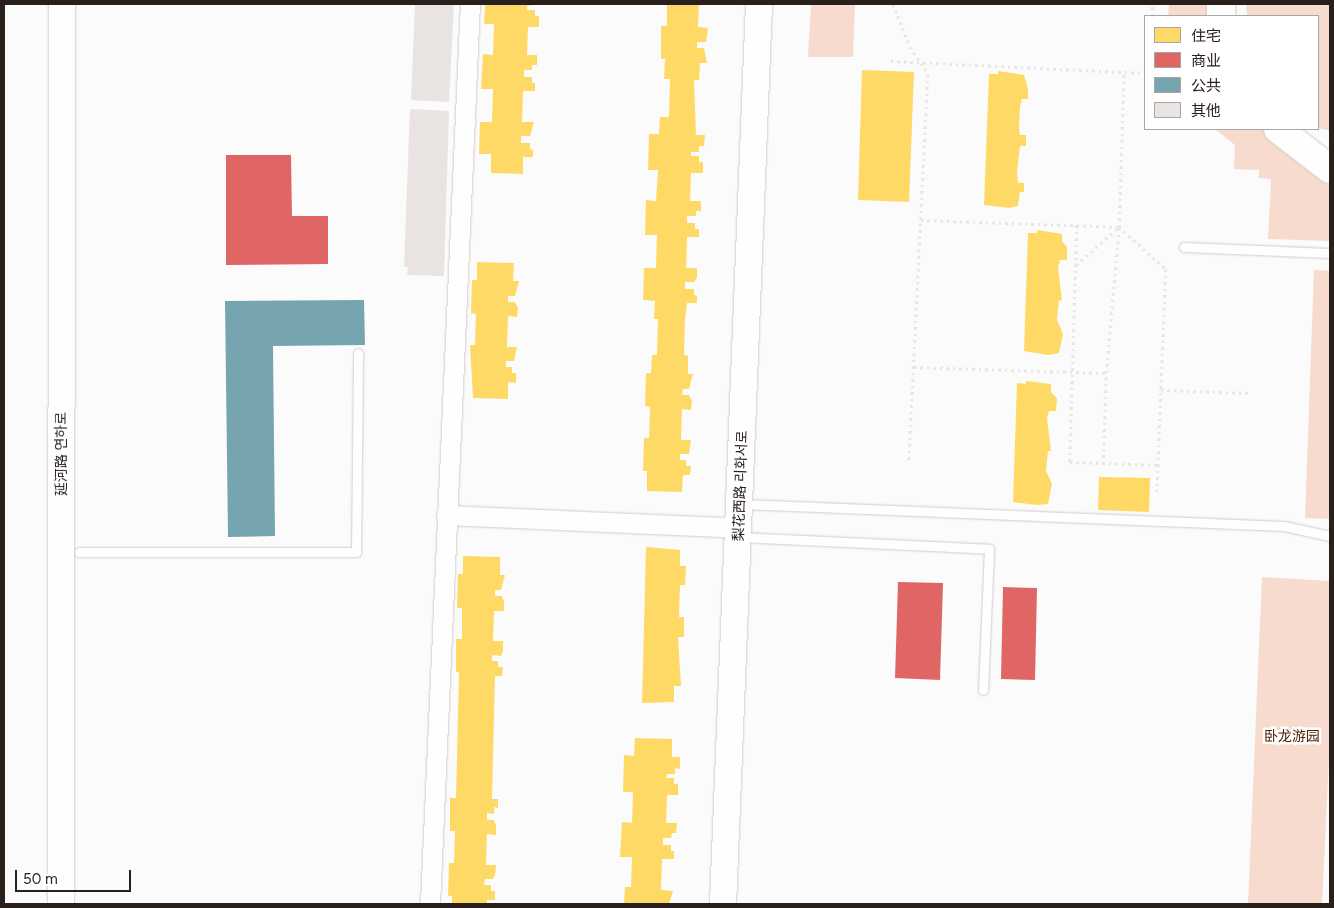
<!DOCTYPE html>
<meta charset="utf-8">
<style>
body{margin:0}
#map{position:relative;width:1334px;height:908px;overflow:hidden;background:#fbfbfb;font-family:Figtree,"Noto Sans SC","Noto Sans KR",sans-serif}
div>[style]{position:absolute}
.green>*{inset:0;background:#f6dbce}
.homes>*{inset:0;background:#ffd966}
.shops>*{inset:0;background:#e06666}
.public>*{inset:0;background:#76a5af}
.building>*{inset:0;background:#e9e4e1}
.path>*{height:2.5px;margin-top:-1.25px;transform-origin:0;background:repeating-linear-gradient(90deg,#e6e6e6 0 2.5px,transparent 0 6.5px)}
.roads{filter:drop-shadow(0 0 1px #d1ccca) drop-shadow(0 0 1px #d1ccca)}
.lane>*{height:9px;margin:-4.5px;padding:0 4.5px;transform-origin:4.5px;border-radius:4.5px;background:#fefefe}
.street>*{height:19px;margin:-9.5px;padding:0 9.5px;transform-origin:9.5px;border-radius:9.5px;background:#fefefe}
.secondary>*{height:26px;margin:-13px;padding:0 13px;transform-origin:13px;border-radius:13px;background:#fefefe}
.highway>*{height:28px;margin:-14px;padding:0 14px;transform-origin:14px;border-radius:14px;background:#fefefe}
span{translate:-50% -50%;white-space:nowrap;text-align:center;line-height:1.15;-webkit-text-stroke:5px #fff;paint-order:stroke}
.street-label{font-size:14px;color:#2a201b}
.park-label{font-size:14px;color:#4f2207}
.frame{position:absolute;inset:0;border:5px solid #2a201b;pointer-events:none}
.legend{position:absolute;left:1144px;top:15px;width:175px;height:115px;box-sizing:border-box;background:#fff;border:1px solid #aaa6a4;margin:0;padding:6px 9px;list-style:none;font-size:15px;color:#2a201b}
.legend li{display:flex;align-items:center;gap:10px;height:25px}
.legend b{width:25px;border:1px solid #aaa6a4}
.scale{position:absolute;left:15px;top:870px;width:116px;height:22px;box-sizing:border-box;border:2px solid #2a201b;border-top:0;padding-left:6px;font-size:15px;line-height:18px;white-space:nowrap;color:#2a201b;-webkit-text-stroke:4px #fff;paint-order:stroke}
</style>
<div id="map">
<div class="green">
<div style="clip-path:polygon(811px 4px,855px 4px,853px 57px,808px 57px)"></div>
<div style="clip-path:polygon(1169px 4px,1211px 4px,1210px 16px,1168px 16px)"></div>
<div style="clip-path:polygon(1246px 4px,1330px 4px,1330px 131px,1318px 128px,1318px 16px,1247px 16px)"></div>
<div style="clip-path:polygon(1215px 129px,1262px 129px,1310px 163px,1327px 179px,1330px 183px,1330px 241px,1268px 239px,1271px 179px,1259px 178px,1259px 170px,1234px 169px,1235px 145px)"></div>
<div style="clip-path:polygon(1314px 270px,1330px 271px,1330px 519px,1305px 518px)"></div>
<div style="clip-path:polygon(1262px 577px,1330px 581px,1330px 738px,1322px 904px,1248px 904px)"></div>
</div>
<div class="homes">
<div style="clip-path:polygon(485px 4px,536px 4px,527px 6px,527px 10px,535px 10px,535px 16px,539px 16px,539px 27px,528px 27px,527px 55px,537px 55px,537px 65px,532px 65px,532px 70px,524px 70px,524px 77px,532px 77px,532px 83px,535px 83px,535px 91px,523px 91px,522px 122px,534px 122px,530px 136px,521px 136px,521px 143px,530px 143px,530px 149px,533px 150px,533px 157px,523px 157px,523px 174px,491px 173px,491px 154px,479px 154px,480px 122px,492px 122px,493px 89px,481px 89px,483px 54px,493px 55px,494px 24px,484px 24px)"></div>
<div style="clip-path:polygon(667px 4px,699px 4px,698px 27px,708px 28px,706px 42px,697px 42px,697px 48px,704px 48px,707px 63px,700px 63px,699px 80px,694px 80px,696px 135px,705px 135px,704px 146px,699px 146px,699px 152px,691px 152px,691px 156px,699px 156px,699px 162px,703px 162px,703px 173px,691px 173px,690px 201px,701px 201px,701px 211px,696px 211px,696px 216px,687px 216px,687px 223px,695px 223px,695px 229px,699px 229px,699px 237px,687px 237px,686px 268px,697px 268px,697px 278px,694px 282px,685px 282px,685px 289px,694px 289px,694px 295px,697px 296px,697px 303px,687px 303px,685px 320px,684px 355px,688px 356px,688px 374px,693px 374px,689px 389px,683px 389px,682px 395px,689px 395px,692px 401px,691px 410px,682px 409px,681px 440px,691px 440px,689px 454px,680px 454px,680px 460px,686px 460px,686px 466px,691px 466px,690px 475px,683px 475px,682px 492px,647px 491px,647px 471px,643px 471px,644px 438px,649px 438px,650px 407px,645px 406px,646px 373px,651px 373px,652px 355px,657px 355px,658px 319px,654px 319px,655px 301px,643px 300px,644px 268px,656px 268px,657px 235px,645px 235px,646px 200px,656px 201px,658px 170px,648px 170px,649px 134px,659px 134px,660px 117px,669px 117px,670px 79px,664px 79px,665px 59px,661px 59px,661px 26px,667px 26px)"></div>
<div style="clip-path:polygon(862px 70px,914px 72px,909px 202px,858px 200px)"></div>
<div style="clip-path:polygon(998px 71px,1024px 75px,1028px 89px,1028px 99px,1022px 99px,1020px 107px,1019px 128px,1020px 135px,1026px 135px,1026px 146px,1020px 146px,1017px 172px,1018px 183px,1024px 183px,1024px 192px,1020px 192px,1018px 206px,1009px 208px,984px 205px,989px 74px,998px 74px)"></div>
<div style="clip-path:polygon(1037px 230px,1062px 234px,1062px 241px,1067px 247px,1067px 260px,1060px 260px,1058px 267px,1062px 301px,1059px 300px,1057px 320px,1063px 334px,1059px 353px,1048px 355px,1024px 351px,1028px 233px,1037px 233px)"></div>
<div style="clip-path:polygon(477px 262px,514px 263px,513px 281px,519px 281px,515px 296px,508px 296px,508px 302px,515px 302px,518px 308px,517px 317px,508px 316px,507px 347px,517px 347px,514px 361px,506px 361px,506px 367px,512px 367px,512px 373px,516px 373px,516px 383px,508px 382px,508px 399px,473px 398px,470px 345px,475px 345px,476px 314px,471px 313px,472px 280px,477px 280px)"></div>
<div style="clip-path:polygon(1026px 381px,1051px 384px,1051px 392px,1057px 398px,1056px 411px,1049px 411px,1047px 418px,1051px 451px,1048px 451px,1046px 471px,1052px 484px,1048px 504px,1037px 505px,1013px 502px,1017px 383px,1026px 384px)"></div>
<div style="clip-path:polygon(1099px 477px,1150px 478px,1149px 512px,1098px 510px)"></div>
<div style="clip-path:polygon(646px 547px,680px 550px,680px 566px,686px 566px,685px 585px,680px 585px,679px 617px,684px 617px,684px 637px,678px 637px,681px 686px,674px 686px,674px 702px,642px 703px)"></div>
<div style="clip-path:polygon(463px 556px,500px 557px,500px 575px,505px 575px,501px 590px,495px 590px,495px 596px,502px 596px,504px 602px,504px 611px,494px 611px,493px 641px,503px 641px,503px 651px,501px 656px,492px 655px,492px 661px,498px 661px,498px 667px,503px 667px,502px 676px,495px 676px,492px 799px,498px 799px,498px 808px,494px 807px,494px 814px,487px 813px,487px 820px,494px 820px,496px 826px,496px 835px,487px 834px,486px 865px,496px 865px,495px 875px,493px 879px,485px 879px,484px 885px,491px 885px,491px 891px,495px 891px,495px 900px,487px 900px,487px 904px,452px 904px,452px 896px,448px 896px,449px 863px,454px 863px,455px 831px,450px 831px,450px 798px,456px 798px,459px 672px,456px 672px,456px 639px,462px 639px,462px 608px,457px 608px,458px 574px,463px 574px)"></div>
<div style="clip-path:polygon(635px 738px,672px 739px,672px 757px,680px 757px,680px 769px,675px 768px,675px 774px,667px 774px,666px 778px,674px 778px,674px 784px,678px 784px,678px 795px,667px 795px,666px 823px,677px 823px,676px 833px,672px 833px,671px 838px,663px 838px,663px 845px,671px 845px,671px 851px,674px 851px,674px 859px,662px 859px,661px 890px,673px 891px,669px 904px,624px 904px,625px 887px,631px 887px,632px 857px,620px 857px,622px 822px,632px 823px,633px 792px,623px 792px,624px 755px,634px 756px)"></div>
</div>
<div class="shops">
<div style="clip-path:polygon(226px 155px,291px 155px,292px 216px,328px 216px,328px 264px,226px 265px)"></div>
<div style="clip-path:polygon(898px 582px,943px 583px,940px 680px,895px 678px)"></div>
<div style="clip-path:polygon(1003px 587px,1037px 588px,1035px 680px,1001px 679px)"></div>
</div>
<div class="public">
<div style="clip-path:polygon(364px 300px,365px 345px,273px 346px,275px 536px,228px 537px,225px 301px)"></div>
</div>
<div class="building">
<div style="clip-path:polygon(415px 4px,454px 4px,449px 102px,411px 100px)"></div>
<div style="clip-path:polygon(410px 109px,449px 111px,444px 276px,407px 275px,408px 267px,404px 267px)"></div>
</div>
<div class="path">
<div style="left:893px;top:4px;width:46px;rotate:68.4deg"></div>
<div style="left:910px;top:47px;width:32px;rotate:56deg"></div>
<div style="left:928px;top:74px;width:389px;rotate:92.8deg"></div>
<div style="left:1152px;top:16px;width:12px;rotate:-90deg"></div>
<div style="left:891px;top:61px;width:254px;rotate:2.7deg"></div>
<div style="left:921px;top:220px;width:198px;rotate:2deg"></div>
<div style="left:1119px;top:227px;width:155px;rotate:-88.2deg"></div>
<div style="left:1077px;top:225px;width:237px;rotate:91.7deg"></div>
<div style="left:1070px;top:462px;width:88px;rotate:2deg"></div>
<div style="left:1076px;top:265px;width:57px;rotate:-41.5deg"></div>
<div style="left:1119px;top:227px;width:63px;rotate:41.8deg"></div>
<div style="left:1166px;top:269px;width:223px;rotate:92.3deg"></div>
<div style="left:914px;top:367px;width:192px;rotate:1.8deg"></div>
<div style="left:1161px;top:390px;width:88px;rotate:2deg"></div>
<div style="left:1103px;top:464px;width:91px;rotate:-88.1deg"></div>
<div style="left:1106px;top:373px;width:146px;rotate:-84.9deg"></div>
</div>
<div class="roads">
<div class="lane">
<div style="left:1184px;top:247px;width:146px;rotate:2.4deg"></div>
<div style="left:742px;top:504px;width:542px;rotate:2.32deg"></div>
<div style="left:1284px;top:526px;width:47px;rotate:12.3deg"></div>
<div style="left:739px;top:537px;width:250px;rotate:2.7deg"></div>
<div style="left:989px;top:549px;width:141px;rotate:92.4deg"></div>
<div style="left:79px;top:552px;width:277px"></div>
<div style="left:356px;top:552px;width:199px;rotate:-89.4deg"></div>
</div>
<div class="street">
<div style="left:446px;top:515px;width:293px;rotate:2.5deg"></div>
<div style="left:430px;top:904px;width:901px;rotate:-87.46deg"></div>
</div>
<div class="secondary">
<div style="left:61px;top:904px;width:900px;rotate:-89.94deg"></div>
<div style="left:723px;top:904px;width:901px;rotate:-87.71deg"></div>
</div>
<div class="highway">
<div style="left:1221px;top:4px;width:12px;rotate:90deg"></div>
<div style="left:1278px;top:129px;width:66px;rotate:37.6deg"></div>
</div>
</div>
<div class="street-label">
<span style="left:62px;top:454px;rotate:-90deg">延河路 연하로</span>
<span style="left:741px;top:486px;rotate:-88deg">梨花西路 리화서로</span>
</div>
<div class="park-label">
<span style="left:1292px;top:737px">卧龙游园</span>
</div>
<div class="frame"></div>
<ul class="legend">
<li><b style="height:14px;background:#ffd966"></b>住宅</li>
<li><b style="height:14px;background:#e06666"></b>商业</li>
<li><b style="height:14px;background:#76a5af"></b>公共</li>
<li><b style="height:14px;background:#e9e4e1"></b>其他</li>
</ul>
<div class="scale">50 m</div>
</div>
